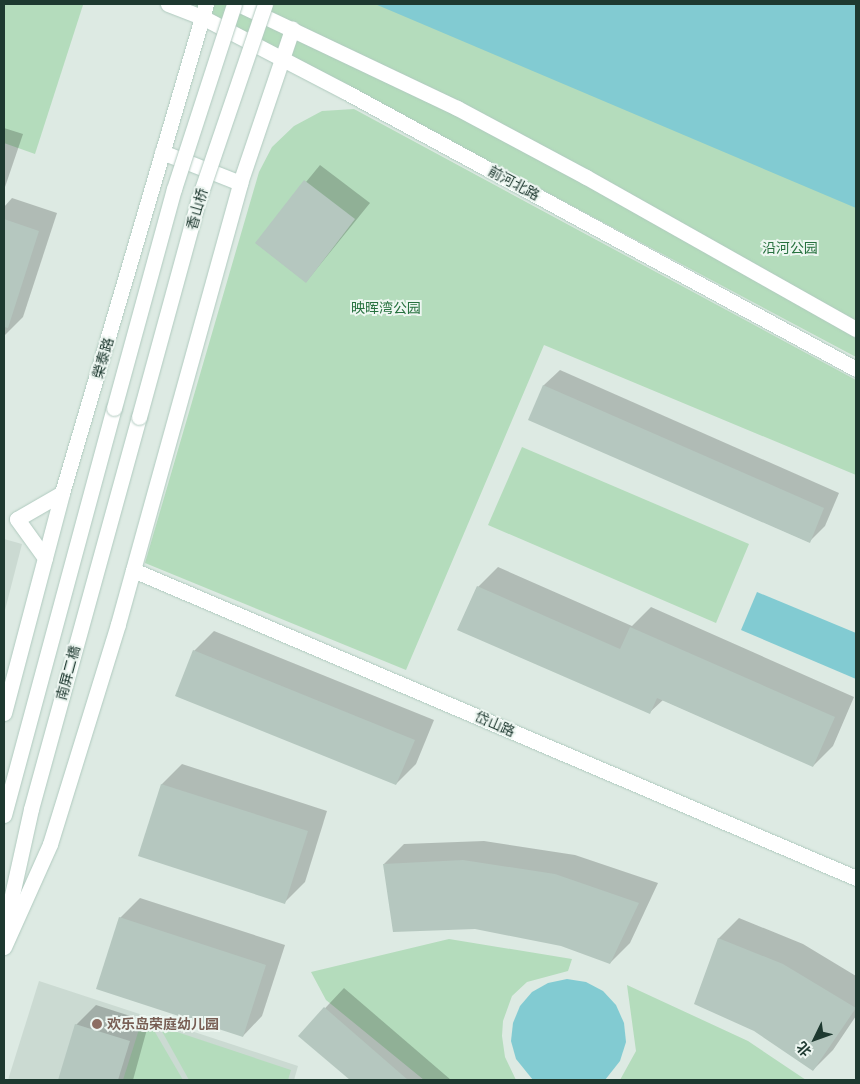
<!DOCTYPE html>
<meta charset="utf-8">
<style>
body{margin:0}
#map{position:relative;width:860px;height:1084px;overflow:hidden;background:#ddeae3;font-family:"PT Sans","Noto Sans SC",sans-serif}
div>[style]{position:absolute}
.built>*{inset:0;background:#cbdad2}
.green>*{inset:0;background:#b4dcbc}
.water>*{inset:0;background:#82cbd2}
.shadow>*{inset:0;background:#0003}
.building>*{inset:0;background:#b5c7bf}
.roads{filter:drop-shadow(0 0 1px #b0cabf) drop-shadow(0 0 1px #b0cabf)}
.minor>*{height:15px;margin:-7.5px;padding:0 7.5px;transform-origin:7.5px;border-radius:7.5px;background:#fff}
.tertiary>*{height:15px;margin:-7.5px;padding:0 7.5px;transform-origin:7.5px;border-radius:7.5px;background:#fff}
.secondary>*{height:15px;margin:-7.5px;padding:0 7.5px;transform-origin:7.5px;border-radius:7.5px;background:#fff}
.bridges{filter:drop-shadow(0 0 1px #b0cabf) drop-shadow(0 0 1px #b0cabf)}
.secondary-bridge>*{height:15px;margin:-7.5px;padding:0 7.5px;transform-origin:7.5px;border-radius:7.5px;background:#fff}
.dots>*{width:14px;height:14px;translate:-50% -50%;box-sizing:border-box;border:2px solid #edf6f1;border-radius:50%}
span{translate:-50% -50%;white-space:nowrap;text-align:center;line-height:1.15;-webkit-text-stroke:4px #edf6f1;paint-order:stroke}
.street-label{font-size:14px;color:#1e3930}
.park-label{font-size:14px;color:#27713f}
.education-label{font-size:14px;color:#785e54;font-weight:700}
.left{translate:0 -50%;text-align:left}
.frame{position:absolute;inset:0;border:5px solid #1e3930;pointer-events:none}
.north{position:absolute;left:790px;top:1014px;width:50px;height:50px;-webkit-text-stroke:4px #edf6f1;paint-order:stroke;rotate:228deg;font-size:14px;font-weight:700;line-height:20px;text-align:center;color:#1e3930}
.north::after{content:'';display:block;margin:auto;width:18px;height:22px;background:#1e3930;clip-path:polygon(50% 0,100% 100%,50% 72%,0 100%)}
</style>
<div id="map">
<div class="built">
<div style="clip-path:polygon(4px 539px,22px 544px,4px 614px)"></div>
<div style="clip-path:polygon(39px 981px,298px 1066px,294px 1080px,8px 1080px)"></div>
</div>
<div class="green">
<div style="clip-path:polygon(4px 4px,83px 5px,35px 154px,4px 143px)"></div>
<div style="clip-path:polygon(193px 4px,380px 4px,856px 207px,856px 357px)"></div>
<div style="clip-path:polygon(354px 109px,856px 380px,856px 475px,544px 345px,406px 670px,145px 563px,259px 172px,272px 147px,294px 126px,322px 111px)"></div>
<div style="clip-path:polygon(522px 447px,749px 544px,716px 623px,488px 525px)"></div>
<div style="clip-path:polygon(449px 939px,572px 959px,568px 971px,527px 982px,512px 996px,503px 1021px,502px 1036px,505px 1057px,516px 1080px,424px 1080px,326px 1000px,311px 972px)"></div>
<div style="clip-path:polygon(627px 985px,748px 1041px,806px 1080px,620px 1080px,636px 1051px)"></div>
<div style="clip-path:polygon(141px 1023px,152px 1027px,183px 1080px,123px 1080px)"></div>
<div style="clip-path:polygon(159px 1026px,291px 1070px,288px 1080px,189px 1080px)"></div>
</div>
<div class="water">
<div style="clip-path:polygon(375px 4px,856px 4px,856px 208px)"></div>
<div style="clip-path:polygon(757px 592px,856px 633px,856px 679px,741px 630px)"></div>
<div style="clip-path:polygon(567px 979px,586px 982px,603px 991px,616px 1005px,624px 1023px,626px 1042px,620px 1061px,605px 1080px,533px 1080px,516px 1059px,511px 1041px,513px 1023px,520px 1006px,532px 992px,548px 983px)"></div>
</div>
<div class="shadow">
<div style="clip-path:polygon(4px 128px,23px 134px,4px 190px)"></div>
<div style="clip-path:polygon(320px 165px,370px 203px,306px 282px,256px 243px)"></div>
<div style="clip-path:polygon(12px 198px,57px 213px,23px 317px,4px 336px,4px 207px)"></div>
<div style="clip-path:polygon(560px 370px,839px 493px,825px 526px,809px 542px,530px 419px,544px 385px)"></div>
<div style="clip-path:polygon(498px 567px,632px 626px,651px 607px,854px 697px,833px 746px,813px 766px,663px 700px,649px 713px,478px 587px)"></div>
<div style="clip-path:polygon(214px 631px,434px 720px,416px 764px,396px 784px,194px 651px)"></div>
<div style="clip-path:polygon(182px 764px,327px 811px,305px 882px,285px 902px,140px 855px,162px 784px)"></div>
<div style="clip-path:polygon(484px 841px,575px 855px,658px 883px,630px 943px,610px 963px,384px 864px,404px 844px)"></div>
<div style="clip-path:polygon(140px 898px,285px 945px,262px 1016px,243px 1036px,120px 918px)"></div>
<div style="clip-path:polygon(739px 918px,803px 944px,856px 976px,856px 1016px,833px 1050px,813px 1070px,755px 1030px,696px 1004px,719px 938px)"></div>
<div style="clip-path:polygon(344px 988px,451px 1080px,352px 1080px,300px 1035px)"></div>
<div style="clip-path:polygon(96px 1005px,149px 1022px,133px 1080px,60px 1080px,76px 1025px)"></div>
</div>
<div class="building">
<div style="clip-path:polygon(304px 180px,355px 219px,306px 283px,255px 243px)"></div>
<div style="clip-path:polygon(4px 219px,39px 231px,8px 328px,4px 327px)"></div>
<div style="clip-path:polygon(543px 385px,824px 508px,810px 543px,528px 420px)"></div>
<div style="clip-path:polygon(477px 586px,620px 649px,630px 627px,835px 717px,813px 767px,657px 698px,650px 714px,457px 630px)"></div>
<div style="clip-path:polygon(193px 650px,415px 740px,396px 785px,175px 696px)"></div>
<div style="clip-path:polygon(161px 784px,308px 831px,285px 904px,138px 856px)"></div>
<div style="clip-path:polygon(463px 860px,555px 874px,639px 903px,610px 964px,561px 946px,475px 929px,393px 932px,383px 864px)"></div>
<div style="clip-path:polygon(119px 917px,266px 965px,243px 1037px,96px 989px)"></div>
<div style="clip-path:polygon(718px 938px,783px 964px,856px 1008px,813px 1071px,754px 1031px,694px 1004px)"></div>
<div style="clip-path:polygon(324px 1007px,408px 1080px,350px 1080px,298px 1036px)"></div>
<div style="clip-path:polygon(75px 1024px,130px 1041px,118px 1080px,58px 1080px)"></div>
</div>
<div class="roads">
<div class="minor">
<div style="left:133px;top:570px;width:786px;rotate:23.07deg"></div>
</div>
<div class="tertiary">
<div style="left:17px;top:519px;width:52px;rotate:-30deg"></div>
<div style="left:17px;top:519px;width:48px;rotate:54.3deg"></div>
</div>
<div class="secondary">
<div style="left:168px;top:4px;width:36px;rotate:21deg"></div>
<div style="left:202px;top:17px;width:162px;rotate:27.5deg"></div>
<div style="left:346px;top:92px;width:580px;rotate:28.51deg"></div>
<div style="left:238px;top:4px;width:242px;rotate:25.4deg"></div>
<div style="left:457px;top:108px;width:146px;rotate:28.1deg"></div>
<div style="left:586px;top:177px;width:310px;rotate:29.4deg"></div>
<div style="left:162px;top:152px;width:84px;rotate:21.7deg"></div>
<div style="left:4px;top:713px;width:228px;rotate:-75.2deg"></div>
<div style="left:62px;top:493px;width:510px;rotate:-73.59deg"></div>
<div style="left:4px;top:815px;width:422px;rotate:-74.9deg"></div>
<div style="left:4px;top:931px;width:125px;rotate:-77.5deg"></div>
<div style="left:31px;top:809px;width:407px;rotate:-74.6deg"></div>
<div style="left:4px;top:947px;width:113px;rotate:-65.9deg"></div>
<div style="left:50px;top:844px;width:230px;rotate:-72.8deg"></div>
<div style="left:118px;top:624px;width:458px;rotate:-74.5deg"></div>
<div style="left:240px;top:183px;width:163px;rotate:-71.3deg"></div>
</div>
</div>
<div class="bridges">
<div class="secondary-bridge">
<div style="left:114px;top:408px;width:227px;rotate:-74.7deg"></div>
<div style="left:174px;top:189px;width:194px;rotate:-72deg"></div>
<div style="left:139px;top:417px;width:227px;rotate:-74.7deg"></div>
<div style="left:199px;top:198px;width:205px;rotate:-71.2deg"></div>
</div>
</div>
<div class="dots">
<div style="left:97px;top:1024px;background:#8d6e63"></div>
</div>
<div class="street-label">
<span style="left:514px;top:183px;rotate:28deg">前河北路</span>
<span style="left:197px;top:209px;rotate:-74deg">香山桥</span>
<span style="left:103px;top:358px;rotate:-74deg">榮泰路</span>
<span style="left:68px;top:673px;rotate:-75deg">南屏二橋</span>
<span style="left:495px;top:724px;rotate:23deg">岱山路</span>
</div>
<div class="park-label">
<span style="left:790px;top:248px">沿河公园</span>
<span style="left:386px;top:308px">映晖湾公园</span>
</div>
<div class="education-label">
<span class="left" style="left:107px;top:1024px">欢乐岛荣庭幼儿园</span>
</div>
<div class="frame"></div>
<div class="north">北</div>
</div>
